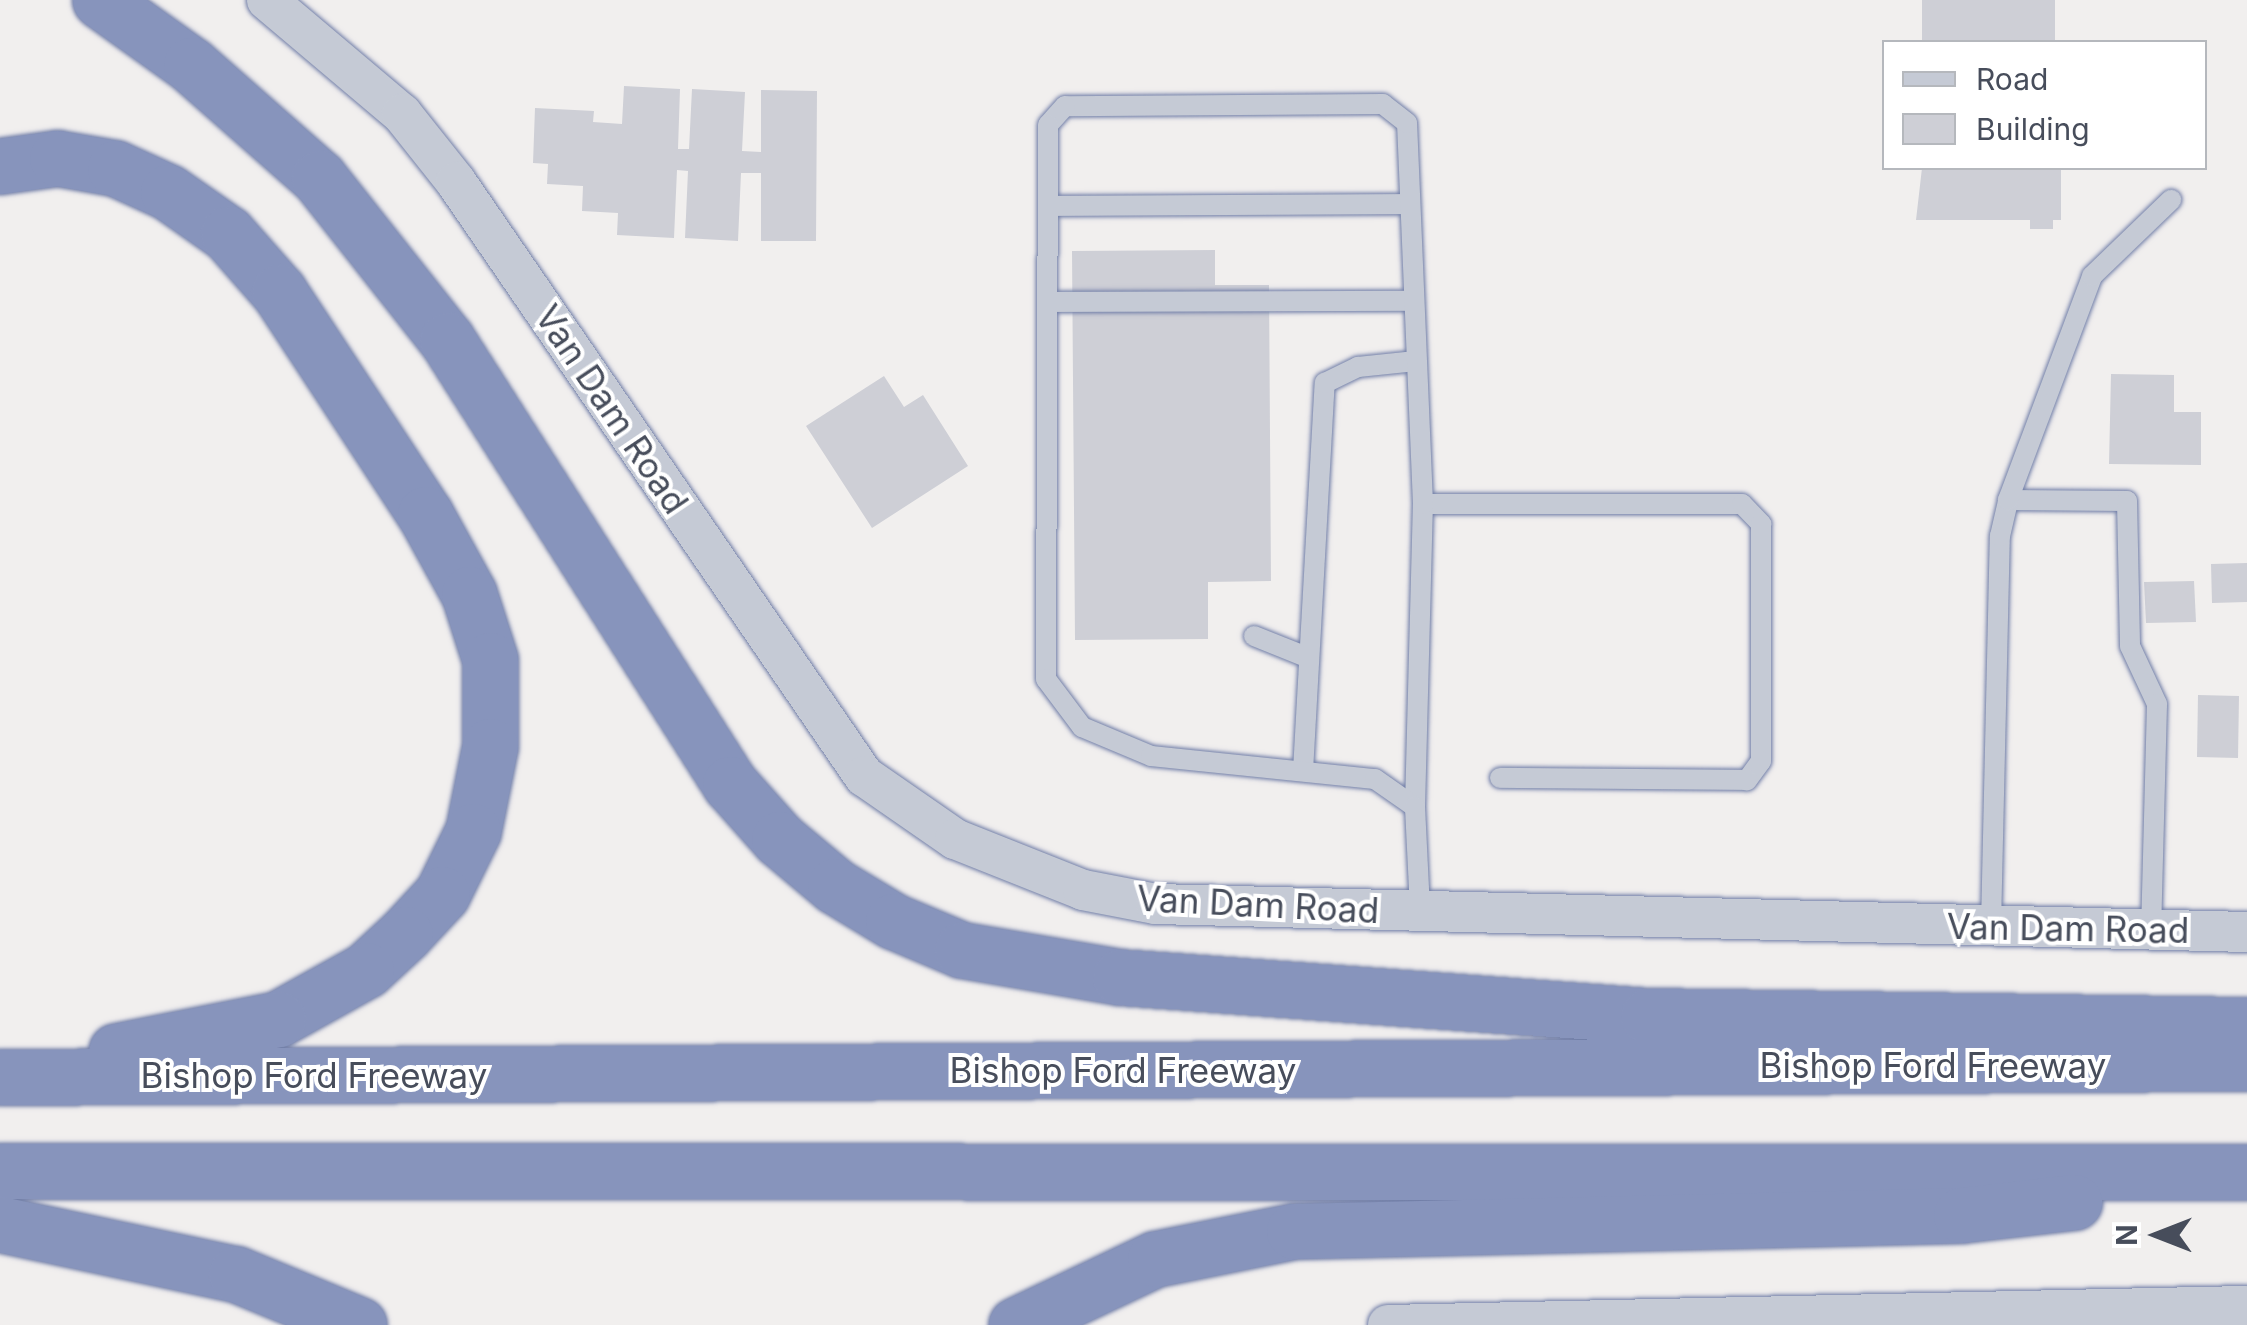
<!DOCTYPE html>
<style>
body{margin:0}
#map{position:relative;width:2247px;height:1325px;overflow:hidden;background:#f1efee;font-family:Inter,sans-serif}
div>[style]{position:absolute}
.building>*{inset:0;background:#cecfd6}
.roads{filter:drop-shadow(0 0 2px #727fa8) drop-shadow(0 0 2px #727fa8)}
.service>*{height:20px;margin:-10px;padding:0 10px;transform-origin:10px;border-radius:10px;background:#c5cad5}
.minor>*{height:40px;margin:-20px;padding:0 20px;transform-origin:20px;border-radius:20px;background:#c5cad5}
.motorway>*{height:55px;margin:-27.5px;padding:0 27.5px;transform-origin:27.5px;border-radius:27.5px;background:#8794bc}
span{translate:-50% -50%;white-space:nowrap;text-align:center;line-height:1.15;-webkit-text-stroke:8px #fff;paint-order:stroke}
.street-label{font-size:35px;color:#474d5b}
.legend{position:absolute;left:1882px;top:40px;width:325px;height:130px;box-sizing:border-box;background:#fff;border:2px solid #b5b8bd;margin:0;padding:12px 18px;list-style:none;font-size:30px;color:#474d5b}
.legend li{display:flex;align-items:center;gap:20px;height:50px}
.legend b{width:50px;border:2px solid #b5b8bd}
.north{position:absolute;left:2107px;top:1185px;width:100px;height:100px;-webkit-text-stroke:8px #fff;paint-order:stroke;rotate:270deg;font-size:28px;font-weight:700;line-height:40px;text-align:center;color:#474d5b}
.north::after{content:'';display:block;margin:auto;width:35px;height:45px;background:#474d5b;clip-path:polygon(50% 0,100% 100%,50% 72%,0 100%)}
</style>
<div id="map">
<div class="building">
<div style="clip-path:polygon(1922px 0,2055px 0,2055px 42px,1922px 42px)"></div>
<div style="clip-path:polygon(624px 86px,680px 89px,678px 149px,689px 149px,692px 89px,745px 92px,742px 151px,761px 152px,761px 90px,817px 91px,816px 241px,761px 241px,761px 173px,741px 173px,738px 241px,685px 238px,688px 171px,677px 170px,674px 238px,617px 235px,618px 213px,582px 211px,583px 186px,547px 184px,548px 164px,533px 163px,535px 108px,594px 111px,593px 122px,622px 124px)"></div>
<div style="clip-path:polygon(1922px 168px,2061px 168px,2061px 220px,2053px 220px,2053px 229px,2030px 229px,2030px 220px,1916px 220px)"></div>
<div style="clip-path:polygon(1215px 250px,1215px 285px,1269px 285px,1271px 581px,1208px 582px,1208px 639px,1075px 640px,1072px 251px)"></div>
<div style="clip-path:polygon(2111px 374px,2174px 375px,2174px 412px,2201px 412px,2201px 465px,2109px 464px)"></div>
<div style="clip-path:polygon(884px 376px,904px 407px,923px 395px,968px 466px,872px 528px,806px 426px)"></div>
<div style="clip-path:polygon(2247px 563px,2247px 602px,2212px 603px,2211px 564px)"></div>
<div style="clip-path:polygon(2194px 581px,2196px 622px,2146px 623px,2144px 582px)"></div>
<div style="clip-path:polygon(2198px 695px,2239px 696px,2238px 758px,2197px 757px)"></div>
</div>
<div class="roads">
<div class="service">
<div style="left:1048px;top:206px;width:362px;rotate:-0.3deg"></div>
<div style="left:1048px;top:302px;width:366px;rotate:-0.2deg"></div>
<div style="left:2008px;top:500px;width:119px;rotate:0.5deg"></div>
<div style="left:2127px;top:501px;width:145px;rotate:88.8deg"></div>
<div style="left:2130px;top:646px;width:64px;rotate:65deg"></div>
<div style="left:2157px;top:704px;width:226px;rotate:91.5deg"></div>
<div style="left:1423px;top:504px;width:319px"></div>
<div style="left:1742px;top:504px;width:28px;rotate:46deg"></div>
<div style="left:1761px;top:524px;width:237px;rotate:90deg"></div>
<div style="left:1761px;top:761px;width:24px;rotate:126deg"></div>
<div style="left:1747px;top:780px;width:247px;rotate:-179.5deg"></div>
<div style="left:1254px;top:636px;width:59px;rotate:21.8deg"></div>
<div style="left:1303px;top:771px;width:389px;rotate:-86.8deg"></div>
<div style="left:1325px;top:383px;width:37px;rotate:-26deg"></div>
<div style="left:1358px;top:367px;width:58px;rotate:-5.9deg"></div>
<div style="left:1415px;top:807px;width:303px;rotate:-88.5deg"></div>
<div style="left:1423px;top:504px;width:381px;rotate:-92.4deg"></div>
<div style="left:1407px;top:123px;width:31px;rotate:-142deg"></div>
<div style="left:1383px;top:104px;width:318px;rotate:179.6deg"></div>
<div style="left:1065px;top:106px;width:25px;rotate:132deg"></div>
<div style="left:1048px;top:125px;width:554px;rotate:90.21deg"></div>
<div style="left:1046px;top:679px;width:60px;rotate:53.1deg"></div>
<div style="left:1082px;top:727px;width:75px;rotate:22.8deg"></div>
<div style="left:1151px;top:756px;width:225px;rotate:5.9deg"></div>
<div style="left:1375px;top:779px;width:49px;rotate:35deg"></div>
<div style="left:1415px;top:807px;width:104px;rotate:87.2deg"></div>
<div style="left:1991px;top:926px;width:390px;rotate:-88.7deg"></div>
<div style="left:2000px;top:536px;width:37px;rotate:-77deg"></div>
<div style="left:2008px;top:500px;width:239px;rotate:-69.4deg"></div>
<div style="left:2092px;top:276px;width:110px;rotate:-43.9deg"></div>
</div>
<div class="minor">
<div style="left:267px;top:0;width:177px;rotate:40.2deg"></div>
<div style="left:402px;top:114px;width:87px;rotate:51.5deg"></div>
<div style="left:456px;top:182px;width:721px;rotate:55.52deg"></div>
<div style="left:864px;top:776px;width:111px;rotate:34.7deg"></div>
<div style="left:955px;top:839px;width:138px;rotate:21.7deg"></div>
<div style="left:1083px;top:890px;width:74px;rotate:10.9deg"></div>
<div style="left:1156px;top:904px;width:1091px;rotate:1.47deg"></div>
<div style="left:1388px;top:1325px;width:859px;rotate:-1.27deg"></div>
</div>
<div class="motorway">
<div style="left:100px;top:0;width:112px;rotate:35.5deg"></div>
<div style="left:191px;top:65px;width:171px;rotate:41.4deg"></div>
<div style="left:319px;top:178px;width:206px;rotate:51.7deg"></div>
<div style="left:447px;top:340px;width:527px;rotate:57.49deg"></div>
<div style="left:730px;top:784px;width:74px;rotate:48.3deg"></div>
<div style="left:779px;top:839px;width:73px;rotate:40deg"></div>
<div style="left:835px;top:886px;width:68px;rotate:31.1deg"></div>
<div style="left:893px;top:921px;width:75px;rotate:22.8deg"></div>
<div style="left:962px;top:950px;width:160px;rotate:9.7deg"></div>
<div style="left:1120px;top:977px;width:529px;rotate:4.22deg"></div>
<div style="left:1648px;top:1016px;width:599px;rotate:0.86deg"></div>
<div style="left:0;top:166px;width:58px;rotate:-8deg"></div>
<div style="left:57px;top:158px;width:59px;rotate:9.8deg"></div>
<div style="left:115px;top:168px;width:58px;rotate:24.4deg"></div>
<div style="left:168px;top:192px;width:73px;rotate:35deg"></div>
<div style="left:228px;top:234px;width:77px;rotate:48.7deg"></div>
<div style="left:279px;top:292px;width:266px;rotate:56.7deg"></div>
<div style="left:425px;top:514px;width:91px;rotate:61.2deg"></div>
<div style="left:469px;top:594px;width:69px;rotate:72.3deg"></div>
<div style="left:490px;top:660px;width:86px;rotate:90deg"></div>
<div style="left:490px;top:746px;width:87px;rotate:101.3deg"></div>
<div style="left:473px;top:831px;width:70px;rotate:116.2deg"></div>
<div style="left:442px;top:894px;width:54px;rotate:132.8deg"></div>
<div style="left:405px;top:934px;width:53px;rotate:137.3deg"></div>
<div style="left:366px;top:970px;width:101px;rotate:150.9deg"></div>
<div style="left:278px;top:1019px;width:165px;rotate:168.8deg"></div>
<div style="left:0;top:1077px;width:2247px;rotate:-0.36deg"></div>
<div style="left:0;top:1171px;width:2247px;rotate:0.03deg"></div>
<div style="left:0;top:1224px;width:241px;rotate:12deg"></div>
<div style="left:236px;top:1274px;width:133px;rotate:22.5deg"></div>
<div style="left:1016px;top:1325px;width:154px;rotate:-25.4deg"></div>
<div style="left:1155px;top:1259px;width:142px;rotate:-11.4deg"></div>
<div style="left:1294px;top:1231px;width:667px;rotate:-1.37deg"></div>
<div style="left:1961px;top:1215px;width:114px;rotate:-6.6deg"></div>
</div>
</div>
<div class="street-label">
<span style="left:612px;top:409px;rotate:56deg">Van Dam Road</span>
<span style="left:1258px;top:904px;rotate:3deg">Van Dam Road</span>
<span style="left:2068px;top:928px;rotate:1deg">Van Dam Road</span>
<span style="left:1933px;top:1065px">Bishop Ford Freeway</span>
<span style="left:1123px;top:1070px">Bishop Ford Freeway</span>
<span style="left:314px;top:1075px">Bishop Ford Freeway</span>
</div>
<ul class="legend">
<li><b style="height:12px;background:#c5cad5"></b>Road</li>
<li><b style="height:28px;background:#cecfd6"></b>Building</li>
</ul>
<div class="north">N</div>
</div>
